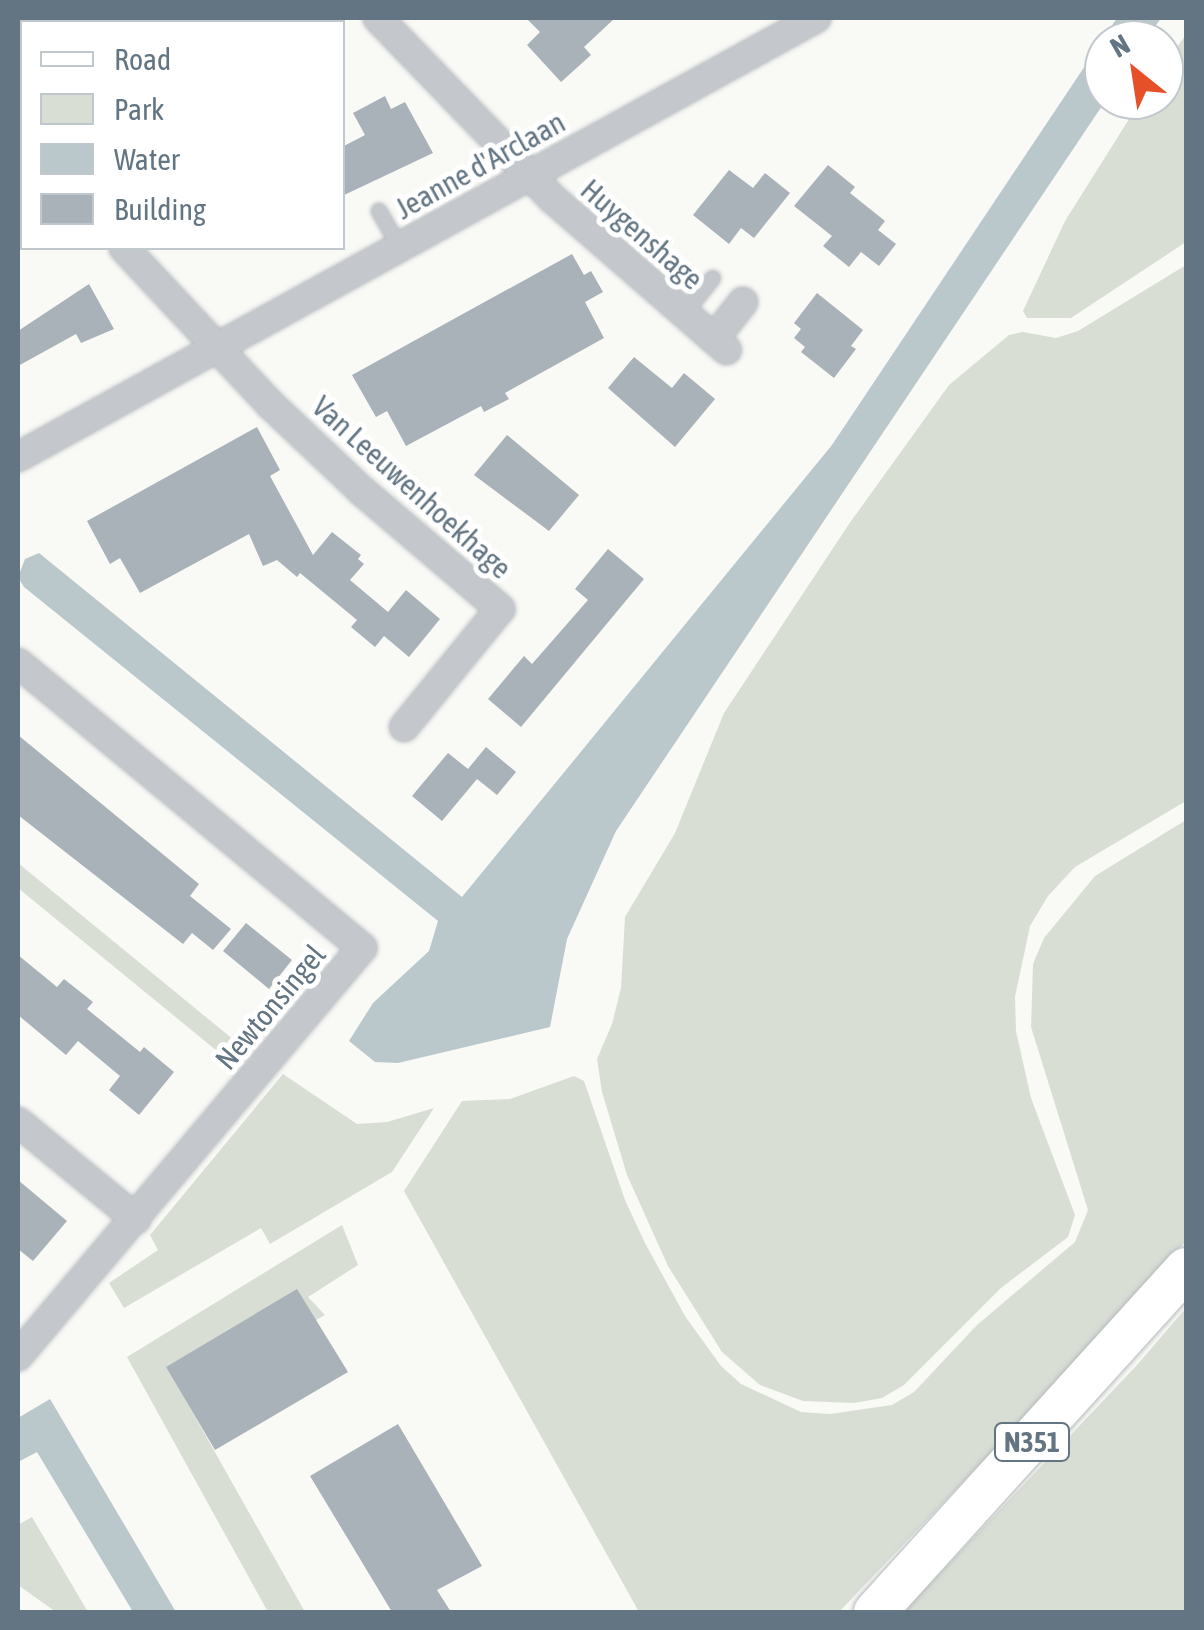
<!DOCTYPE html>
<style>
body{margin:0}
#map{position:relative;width:1204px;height:1630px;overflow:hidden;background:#f9f9f6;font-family:"Asap Condensed",sans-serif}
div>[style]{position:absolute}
.green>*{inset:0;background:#d9ded5}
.water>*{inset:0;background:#bac7cb}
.building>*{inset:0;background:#a9b2b8}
.roads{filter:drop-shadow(0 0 2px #b5babe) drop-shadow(0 0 2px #b5babe)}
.lane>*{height:14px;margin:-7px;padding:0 7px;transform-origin:7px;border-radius:7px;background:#c4c8cc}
.street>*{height:28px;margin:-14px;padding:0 14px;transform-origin:14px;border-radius:14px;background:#c4c8cc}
.primary>*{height:42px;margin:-21px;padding:0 21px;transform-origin:21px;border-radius:21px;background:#fff}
span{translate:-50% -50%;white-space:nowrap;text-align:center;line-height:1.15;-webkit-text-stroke:10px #fff;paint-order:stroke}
.shield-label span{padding:2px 8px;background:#fff;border:2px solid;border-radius:8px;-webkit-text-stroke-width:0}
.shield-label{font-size:28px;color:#637582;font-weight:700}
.street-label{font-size:30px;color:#637582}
.frame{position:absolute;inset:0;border:20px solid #637582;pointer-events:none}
.legend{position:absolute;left:20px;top:20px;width:325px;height:230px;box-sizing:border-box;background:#fff;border:2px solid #c1c8cd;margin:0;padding:12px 18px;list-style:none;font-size:30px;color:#637582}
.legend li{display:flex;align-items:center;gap:20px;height:50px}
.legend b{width:50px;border:2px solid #c1c8cd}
.north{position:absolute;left:1084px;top:20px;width:100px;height:100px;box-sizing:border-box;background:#fff;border:2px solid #c1c8cd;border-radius:50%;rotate:330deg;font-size:28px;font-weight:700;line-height:40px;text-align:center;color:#637582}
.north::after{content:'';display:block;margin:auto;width:35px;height:45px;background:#e65029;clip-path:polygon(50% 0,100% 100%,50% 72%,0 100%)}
</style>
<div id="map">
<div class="green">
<div style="clip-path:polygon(1186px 34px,1186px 242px,1071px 318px,1027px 318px,1023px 311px,1065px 221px,1141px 100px,1164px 100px,1164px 67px)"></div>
<div style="clip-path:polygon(1186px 265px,1186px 801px,1075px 867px,1048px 896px,1030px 926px,1015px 997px,1016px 1031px,1031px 1098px,1075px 1215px,1068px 1237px,1001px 1288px,904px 1385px,882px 1398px,854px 1403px,803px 1401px,760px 1385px,722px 1352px,668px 1266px,627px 1175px,602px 1092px,597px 1059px,612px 1024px,621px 988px,625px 917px,675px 833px,724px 713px,849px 524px,949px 385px,1009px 335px,1023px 332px,1056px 338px,1078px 331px)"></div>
<div style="clip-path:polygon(1186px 820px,1186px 1241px,1095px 1344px,839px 1612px,639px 1612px,404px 1191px,462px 1101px,510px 1099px,574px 1076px,584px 1081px,625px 1200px,645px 1243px,685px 1316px,721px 1366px,741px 1384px,801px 1412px,830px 1414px,892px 1405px,914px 1392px,977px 1325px,1075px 1242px,1088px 1210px,1031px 1027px,1033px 964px,1044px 938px,1095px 876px)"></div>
<div style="clip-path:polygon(18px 863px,240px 1045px,228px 1060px,18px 888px)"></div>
<div style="clip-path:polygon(283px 1074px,357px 1124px,387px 1122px,434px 1108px,392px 1172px,270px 1244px,261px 1228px,124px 1308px,109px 1283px,158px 1250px,150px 1235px)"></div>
<div style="clip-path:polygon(342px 1225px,358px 1265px,308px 1297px,325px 1315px,211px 1378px,172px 1376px,305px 1612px,268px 1612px,127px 1357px)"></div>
<div style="clip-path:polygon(1186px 1308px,1186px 1612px,903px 1612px,1137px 1365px)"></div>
<div style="clip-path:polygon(32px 1517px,88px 1612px,56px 1612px,18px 1585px,18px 1525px)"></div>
</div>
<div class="water">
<div style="clip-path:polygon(1117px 18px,1161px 18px,1146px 40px,1104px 40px,1106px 100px,616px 831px,567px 939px,550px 1027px,398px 1063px,375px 1062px,349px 1041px,373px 1003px,429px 951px,438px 921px,24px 587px,18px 577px,25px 559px,39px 553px,462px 897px,832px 445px)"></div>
<div style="clip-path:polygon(50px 1399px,176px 1612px,133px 1612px,37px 1452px,18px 1462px,18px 1418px)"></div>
</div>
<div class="building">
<div style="clip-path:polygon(526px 18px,615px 18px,584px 47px,591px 55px,561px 82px,527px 45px,540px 32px)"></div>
<div style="clip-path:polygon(385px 96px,391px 109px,405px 102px,433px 153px,342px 196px,342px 147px,365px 135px,353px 113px)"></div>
<div style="clip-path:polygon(828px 165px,855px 187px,850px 193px,885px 221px,878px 230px,896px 244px,879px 266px,861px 252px,849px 267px,823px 246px,832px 236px,794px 206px)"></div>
<div style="clip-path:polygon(729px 170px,753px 188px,765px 173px,790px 193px,754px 238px,741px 228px,729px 244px,693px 215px)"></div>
<div style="clip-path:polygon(572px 254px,584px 275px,591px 271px,603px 292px,585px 302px,604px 338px,505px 393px,509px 399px,484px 412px,481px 406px,406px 446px,387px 411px,376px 417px,352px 375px)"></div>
<div style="clip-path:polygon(89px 284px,114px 329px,81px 343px,76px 334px,18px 366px,18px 331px)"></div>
<div style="clip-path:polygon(817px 293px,863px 330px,851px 346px,856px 349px,834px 378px,801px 352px,805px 347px,794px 338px,801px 329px,794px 323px)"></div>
<div style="clip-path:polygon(634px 357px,672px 388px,684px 373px,715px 399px,675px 447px,608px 388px)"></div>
<div style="clip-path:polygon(257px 427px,280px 470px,270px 476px,313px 555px,332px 532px,361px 555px,358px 559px,364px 564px,350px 580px,388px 612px,406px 590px,440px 619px,409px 657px,384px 636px,375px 647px,351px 627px,357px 620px,300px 573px,297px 577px,277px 560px,263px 566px,249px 534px,140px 593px,120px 558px,110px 564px,87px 521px)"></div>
<div style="clip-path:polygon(507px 435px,579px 495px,549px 531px,474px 475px)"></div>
<div style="clip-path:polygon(608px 549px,644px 579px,521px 727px,488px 699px,524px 656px,532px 664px,588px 600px,575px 589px)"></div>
<div style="clip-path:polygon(18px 735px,199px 884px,190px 896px,231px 929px,213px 950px,192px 933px,183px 944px,18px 815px)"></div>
<div style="clip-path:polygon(486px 747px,516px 772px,497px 795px,477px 779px,442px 821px,412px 796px,448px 753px,468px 769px)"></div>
<div style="clip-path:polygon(246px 923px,292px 960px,269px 989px,223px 951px)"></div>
<div style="clip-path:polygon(18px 955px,57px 987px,64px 979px,93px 1002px,87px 1009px,140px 1052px,144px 1047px,174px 1072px,139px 1115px,109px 1090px,120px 1076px,78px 1041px,66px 1055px,18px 1015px)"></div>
<div style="clip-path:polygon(18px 1180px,67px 1221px,33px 1261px,18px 1249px)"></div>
<div style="clip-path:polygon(297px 1289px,348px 1372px,215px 1450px,166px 1367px)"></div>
<div style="clip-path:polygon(398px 1424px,482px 1566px,437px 1590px,451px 1612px,392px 1612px,310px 1476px)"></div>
</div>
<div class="roads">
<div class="lane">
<div style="left:379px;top:211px;width:40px;rotate:60.3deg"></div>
<div style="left:684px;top:314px;width:46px;rotate:-51.1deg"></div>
</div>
<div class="street">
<div style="left:378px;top:18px;width:252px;rotate:46deg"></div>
<div style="left:553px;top:199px;width:230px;rotate:41deg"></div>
<div style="left:18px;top:116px;width:8px;rotate:60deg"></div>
<div style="left:124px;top:248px;width:214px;rotate:46.9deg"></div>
<div style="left:270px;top:404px;width:127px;rotate:43.4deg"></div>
<div style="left:362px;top:491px;width:182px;rotate:40.5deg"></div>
<div style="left:500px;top:609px;width:152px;rotate:129.1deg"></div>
<div style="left:714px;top:339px;width:47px;rotate:-51.9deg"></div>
<div style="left:18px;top:457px;width:911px;rotate:-28.82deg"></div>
<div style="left:18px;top:663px;width:447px;rotate:39.6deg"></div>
<div style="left:362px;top:948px;width:534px;rotate:130.14deg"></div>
<div style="left:18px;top:1122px;width:153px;rotate:39.4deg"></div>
</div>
<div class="primary">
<div style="left:875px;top:1612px;width:463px;rotate:-47.8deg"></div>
</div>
</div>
<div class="shield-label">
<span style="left:1032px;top:1442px">N351</span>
</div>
<div class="street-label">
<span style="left:480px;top:165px;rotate:-29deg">Jeanne d'Arclaan</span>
<span style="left:642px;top:234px;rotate:41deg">Huygenshage</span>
<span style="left:412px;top:487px;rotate:42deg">Van Leeuwenhoekhage</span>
<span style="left:270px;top:1007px;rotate:-50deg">Newtonsingel</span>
</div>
<div class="frame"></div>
<ul class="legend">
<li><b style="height:12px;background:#fff"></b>Road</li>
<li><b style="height:28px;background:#d9ded5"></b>Park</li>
<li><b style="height:28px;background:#bac7cb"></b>Water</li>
<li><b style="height:28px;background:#a9b2b8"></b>Building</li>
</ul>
<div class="north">N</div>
</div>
